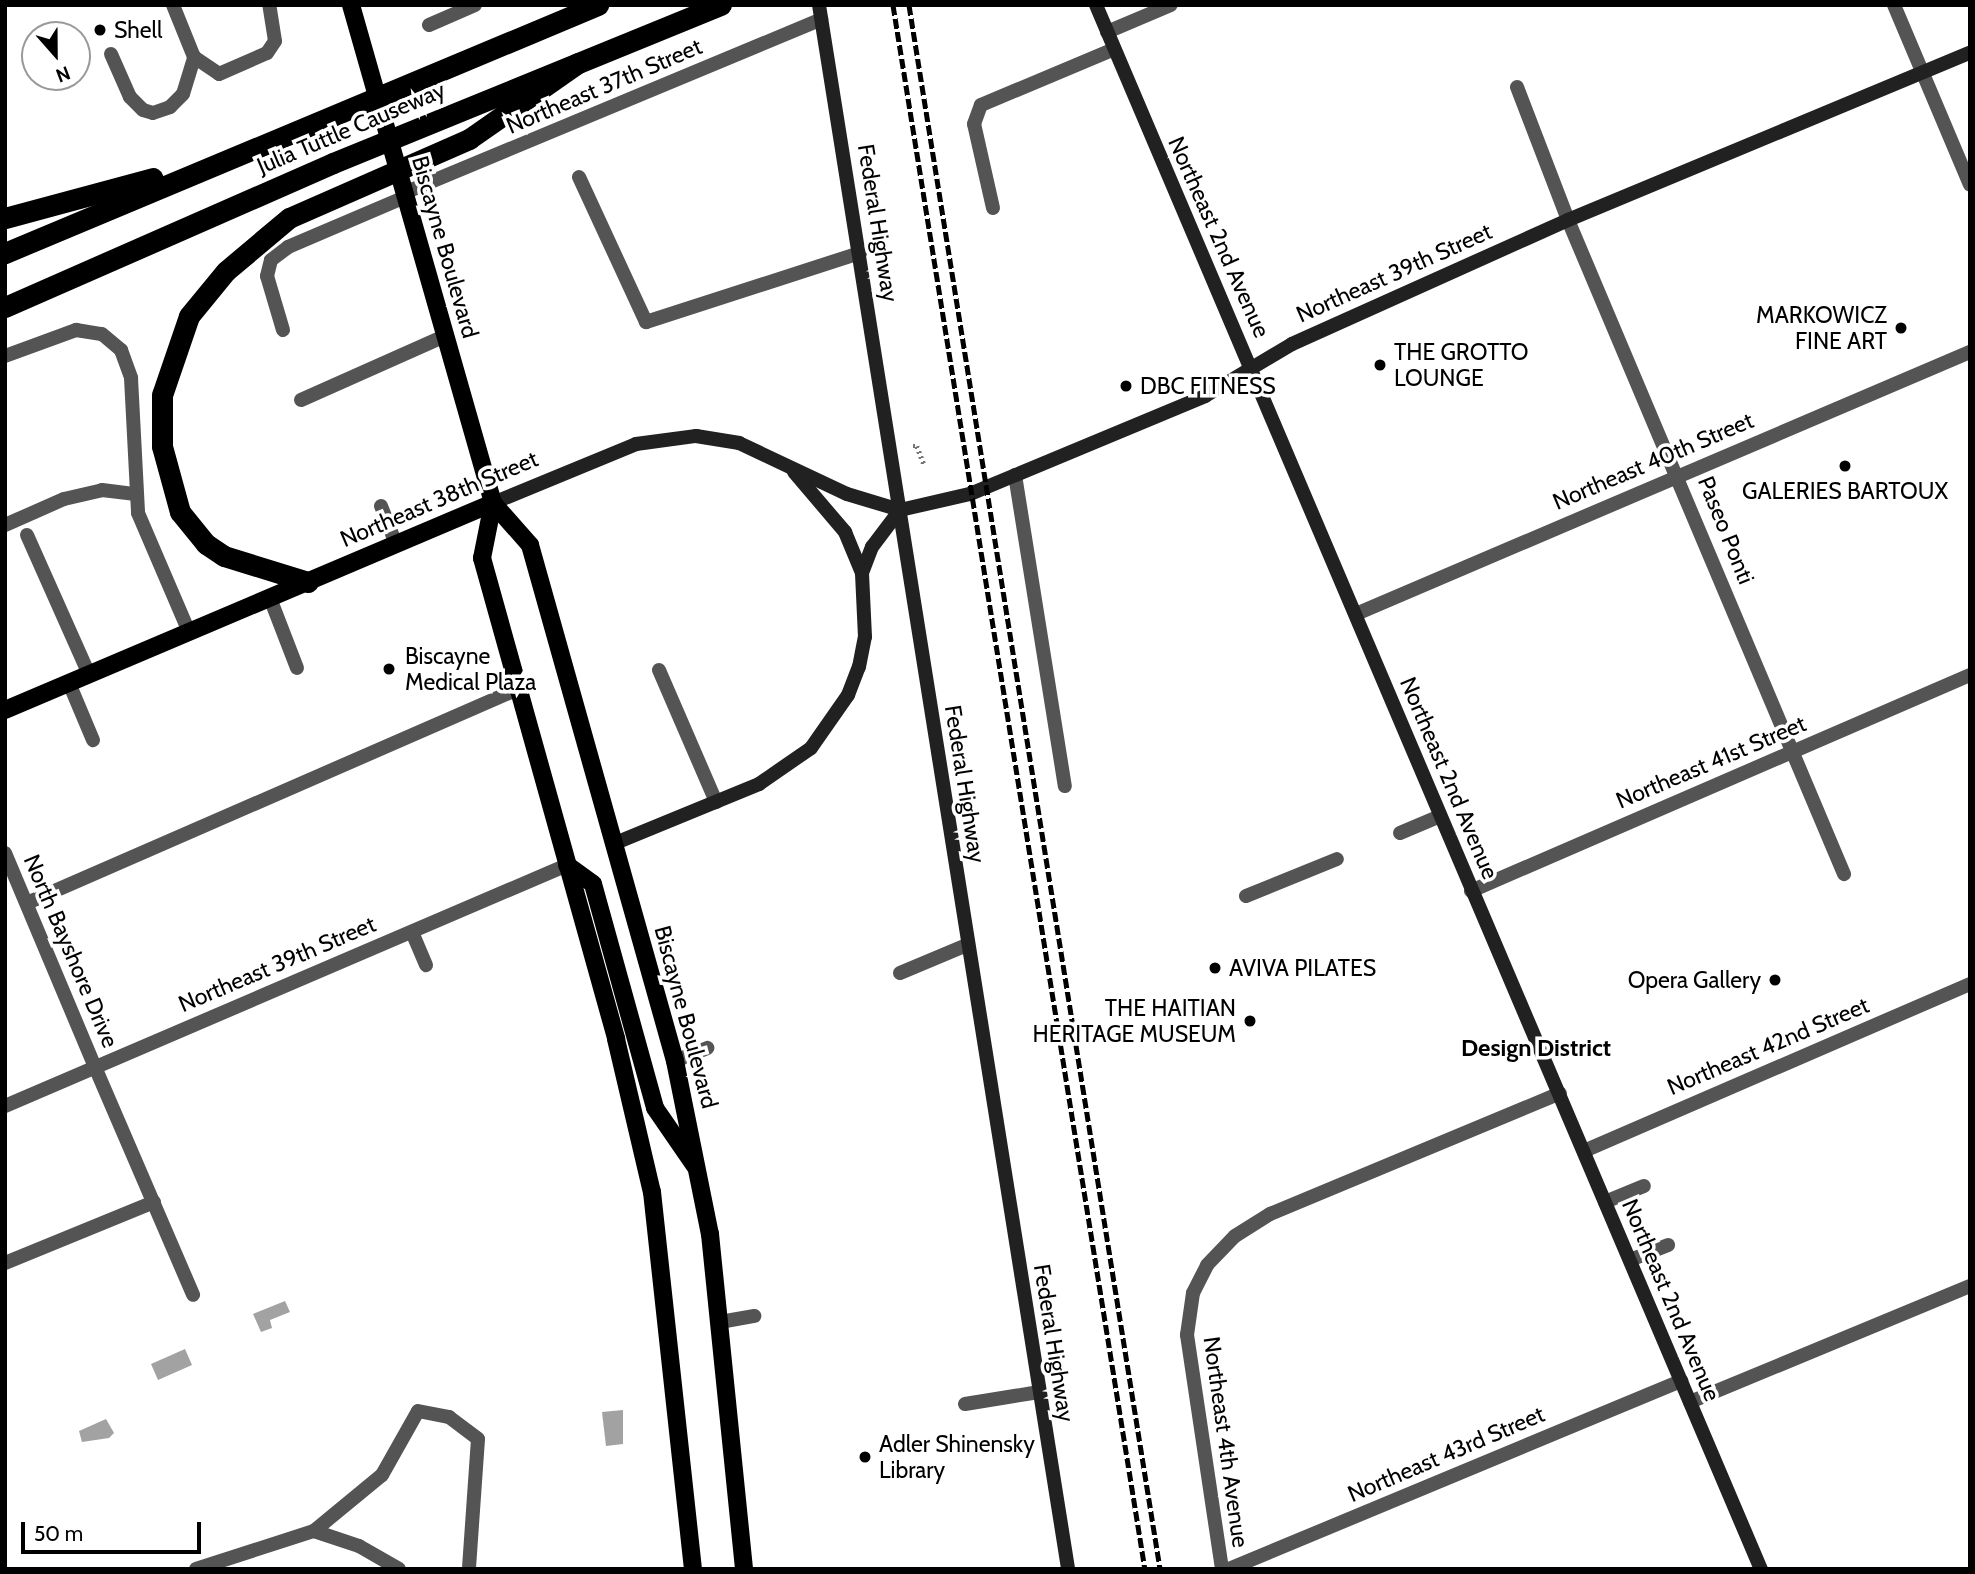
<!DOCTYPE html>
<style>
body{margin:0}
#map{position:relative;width:1975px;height:1574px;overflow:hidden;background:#fff;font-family:Cabin,sans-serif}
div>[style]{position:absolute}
.water>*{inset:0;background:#a2a2a2}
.path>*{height:4.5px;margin-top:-2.25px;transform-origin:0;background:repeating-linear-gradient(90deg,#767676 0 2px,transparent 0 5.5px)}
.lane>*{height:14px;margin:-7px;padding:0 7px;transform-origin:7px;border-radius:7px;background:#545454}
.street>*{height:14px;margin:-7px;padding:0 7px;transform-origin:7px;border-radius:7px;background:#545454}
.secondary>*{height:14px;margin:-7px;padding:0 7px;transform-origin:7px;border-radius:7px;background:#212121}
.primary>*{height:18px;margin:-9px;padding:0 9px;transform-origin:9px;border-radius:9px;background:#000}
.highway>*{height:21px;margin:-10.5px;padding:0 10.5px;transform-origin:10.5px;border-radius:10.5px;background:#000}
.rail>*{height:5px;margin-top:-2.5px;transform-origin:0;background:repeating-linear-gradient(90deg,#000 0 10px,transparent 0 13.5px)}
.dots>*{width:19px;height:19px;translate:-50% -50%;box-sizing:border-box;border:4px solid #fff;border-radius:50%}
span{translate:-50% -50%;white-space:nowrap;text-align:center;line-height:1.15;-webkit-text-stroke:7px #fff;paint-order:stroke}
.poi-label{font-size:23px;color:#000}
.left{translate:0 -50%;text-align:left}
.right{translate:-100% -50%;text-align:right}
.street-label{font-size:23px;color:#000}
.neighbourhood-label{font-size:24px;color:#000;font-weight:700}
.frame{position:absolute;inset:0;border:7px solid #000;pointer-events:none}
.north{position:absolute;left:21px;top:21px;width:70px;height:70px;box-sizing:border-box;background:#fff;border:2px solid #999;border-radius:50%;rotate:159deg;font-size:19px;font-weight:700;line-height:28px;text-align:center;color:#000}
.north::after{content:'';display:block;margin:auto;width:24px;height:32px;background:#000;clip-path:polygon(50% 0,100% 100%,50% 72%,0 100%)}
.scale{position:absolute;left:21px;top:1522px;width:180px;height:32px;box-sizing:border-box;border:4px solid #000;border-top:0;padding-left:9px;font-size:21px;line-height:24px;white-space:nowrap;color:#000;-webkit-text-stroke:5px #fff;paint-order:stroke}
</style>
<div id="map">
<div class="water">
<div style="clip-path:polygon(285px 1301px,290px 1312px,270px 1320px,272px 1328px,261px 1332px,253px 1314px)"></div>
<div style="clip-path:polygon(185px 1349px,192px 1365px,158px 1380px,151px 1364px)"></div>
<div style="clip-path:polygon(623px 1410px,623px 1444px,606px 1446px,602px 1412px)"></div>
<div style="clip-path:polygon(106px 1419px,114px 1433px,109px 1438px,82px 1442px,79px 1431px)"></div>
</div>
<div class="path">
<div style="left:913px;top:446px;width:4px"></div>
<div style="left:917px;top:446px;width:19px;rotate:69deg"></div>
</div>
<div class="lane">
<div style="left:429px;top:25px;width:50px;rotate:-23.5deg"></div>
<div style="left:111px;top:54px;width:47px;rotate:66.2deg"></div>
<div style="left:130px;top:97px;width:18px;rotate:45deg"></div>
<div style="left:143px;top:110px;width:10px;rotate:17deg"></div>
<div style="left:153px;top:113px;width:18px;rotate:-19deg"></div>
<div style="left:170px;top:107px;width:18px;rotate:-45deg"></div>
<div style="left:183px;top:94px;width:39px;rotate:-73deg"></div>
<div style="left:194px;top:57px;width:56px;rotate:-112deg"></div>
<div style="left:194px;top:57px;width:30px;rotate:34deg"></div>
<div style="left:219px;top:74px;width:52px;rotate:-23.6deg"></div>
<div style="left:267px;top:53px;width:14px;rotate:-56deg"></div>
<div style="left:275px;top:41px;width:36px;rotate:-99deg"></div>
<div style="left:579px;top:177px;width:160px;rotate:65.2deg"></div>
<div style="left:646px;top:322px;width:225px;rotate:-17.9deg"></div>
<div style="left:993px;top:208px;width:86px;rotate:-102.7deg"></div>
<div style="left:974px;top:124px;width:20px;rotate:-70deg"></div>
<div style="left:981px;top:105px;width:144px;rotate:-22.8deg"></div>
<div style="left:283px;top:330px;width:56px;rotate:-106.5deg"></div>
<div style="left:267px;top:276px;width:16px;rotate:-76deg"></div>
<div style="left:271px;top:260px;width:21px;rotate:-37deg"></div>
<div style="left:288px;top:247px;width:127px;rotate:-23.1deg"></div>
<div style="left:301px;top:400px;width:158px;rotate:-24deg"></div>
<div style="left:1015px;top:475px;width:315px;rotate:80.9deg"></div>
<div style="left:381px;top:506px;width:41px;rotate:68.5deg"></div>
<div style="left:5px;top:525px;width:64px;rotate:-23.8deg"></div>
<div style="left:64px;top:499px;width:39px;rotate:-13deg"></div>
<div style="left:102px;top:490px;width:32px;rotate:7deg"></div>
<div style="left:27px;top:535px;width:152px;rotate:66deg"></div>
<div style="left:270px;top:598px;width:75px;rotate:68.9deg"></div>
<div style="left:659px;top:670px;width:144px;rotate:66.6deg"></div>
<div style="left:69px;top:683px;width:62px;rotate:67.2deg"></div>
<div style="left:1400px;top:833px;width:43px;rotate:-23deg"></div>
<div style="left:1246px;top:896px;width:98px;rotate:-22.1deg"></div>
<div style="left:27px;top:903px;width:536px;rotate:-23.55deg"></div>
<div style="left:412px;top:932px;width:36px;rotate:67deg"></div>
<div style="left:900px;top:973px;width:73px;rotate:-22.7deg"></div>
<div style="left:675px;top:1061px;width:35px;rotate:-22deg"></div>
<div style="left:95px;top:1067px;width:248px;rotate:66.7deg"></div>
<div style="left:1605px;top:1202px;width:42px;rotate:-22.3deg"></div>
<div style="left:1630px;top:1260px;width:41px;rotate:-21.5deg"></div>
<div style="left:5px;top:1263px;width:161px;rotate:-22.3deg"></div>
<div style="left:720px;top:1322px;width:35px;rotate:-10deg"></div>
<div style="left:965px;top:1404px;width:75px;rotate:-9.2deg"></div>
</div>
<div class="street">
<div style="left:1894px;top:5px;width:195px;rotate:67.1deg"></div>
<div style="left:1107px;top:32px;width:69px;rotate:-22.9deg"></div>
<div style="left:1517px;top:87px;width:142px;rotate:69deg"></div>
<div style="left:1568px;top:220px;width:710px;rotate:67.12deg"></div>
<div style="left:404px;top:193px;width:452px;rotate:-22.6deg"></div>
<div style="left:5px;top:356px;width:76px;rotate:-20.1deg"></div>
<div style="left:76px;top:330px;width:26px;rotate:9deg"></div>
<div style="left:102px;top:334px;width:25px;rotate:40deg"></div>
<div style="left:121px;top:350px;width:30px;rotate:70deg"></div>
<div style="left:131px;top:378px;width:135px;rotate:87deg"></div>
<div style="left:138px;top:513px;width:129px;rotate:66.8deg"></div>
<div style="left:1356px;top:614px;width:668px;rotate:-23.11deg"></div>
<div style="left:5px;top:853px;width:232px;rotate:67.2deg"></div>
<div style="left:1471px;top:891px;width:544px;rotate:-23.41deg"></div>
<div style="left:5px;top:1106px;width:611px;rotate:-23.21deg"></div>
<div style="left:1584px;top:1151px;width:421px;rotate:-23.4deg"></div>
<div style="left:1690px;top:1402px;width:303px;rotate:-22.5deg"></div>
<div style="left:314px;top:1531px;width:47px;rotate:18.4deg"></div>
<div style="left:359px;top:1546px;width:46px;rotate:29.9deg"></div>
<div style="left:196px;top:1569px;width:124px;rotate:-17.9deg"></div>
<div style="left:314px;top:1531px;width:88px;rotate:-39.5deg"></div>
<div style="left:382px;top:1475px;width:73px;rotate:-60.6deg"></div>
<div style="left:418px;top:1411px;width:32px;rotate:11deg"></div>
<div style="left:449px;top:1417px;width:36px;rotate:37deg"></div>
<div style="left:478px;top:1439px;width:130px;rotate:94deg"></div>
<div style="left:1222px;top:1569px;width:237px;rotate:-98.5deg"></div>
<div style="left:1187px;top:1335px;width:42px;rotate:-81.9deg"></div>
<div style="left:1193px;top:1293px;width:31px;rotate:-63deg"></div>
<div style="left:1207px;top:1265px;width:40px;rotate:-46deg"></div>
<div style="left:1235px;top:1236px;width:41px;rotate:-32.2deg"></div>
<div style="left:1270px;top:1214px;width:314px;rotate:-22.6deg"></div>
<div style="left:1229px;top:1569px;width:490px;rotate:-22.6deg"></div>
</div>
<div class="secondary">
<div style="left:819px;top:5px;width:1584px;rotate:80.95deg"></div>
<div style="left:1096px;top:5px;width:1700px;rotate:66.97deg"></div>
<div style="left:794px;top:472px;width:79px;rotate:49.6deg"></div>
<div style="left:845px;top:532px;width:44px;rotate:67.5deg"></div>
<div style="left:493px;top:503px;width:155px;rotate:-22.4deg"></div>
<div style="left:636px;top:444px;width:61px;rotate:-7.6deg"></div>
<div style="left:696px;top:436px;width:44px;rotate:9.2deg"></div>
<div style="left:739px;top:443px;width:119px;rotate:25.3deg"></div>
<div style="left:847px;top:494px;width:55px;rotate:16.8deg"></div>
<div style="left:613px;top:844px;width:158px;rotate:-22.3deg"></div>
<div style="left:759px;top:784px;width:63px;rotate:-34.7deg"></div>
<div style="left:811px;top:748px;width:65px;rotate:-55.1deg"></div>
<div style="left:848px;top:695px;width:30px;rotate:-69deg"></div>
<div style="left:859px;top:667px;width:31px;rotate:-79deg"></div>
<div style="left:865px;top:637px;width:64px;rotate:-92.7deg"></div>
<div style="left:862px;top:573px;width:28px;rotate:-69deg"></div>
<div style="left:872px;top:547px;width:46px;rotate:-52.9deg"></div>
<div style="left:900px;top:510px;width:72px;rotate:-12.9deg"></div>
<div style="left:970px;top:494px;width:255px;rotate:-22.6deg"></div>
<div style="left:1205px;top:396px;width:101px;rotate:-30.9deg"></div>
<div style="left:1292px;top:344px;width:303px;rotate:-24.2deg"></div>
<div style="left:1568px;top:220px;width:435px;rotate:-22.6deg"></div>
</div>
<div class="primary">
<div style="left:351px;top:5px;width:518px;rotate:74.08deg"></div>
<div style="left:493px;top:503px;width:56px;rotate:48.6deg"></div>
<div style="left:530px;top:545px;width:536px;rotate:74.3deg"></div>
<div style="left:675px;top:1061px;width:177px;rotate:78.6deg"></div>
<div style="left:710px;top:1234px;width:337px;rotate:84.2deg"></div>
<div style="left:493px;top:503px;width:56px;rotate:101.3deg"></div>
<div style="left:482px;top:558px;width:499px;rotate:74.4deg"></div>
<div style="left:616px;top:1039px;width:157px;rotate:76.8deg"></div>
<div style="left:652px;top:1192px;width:379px;rotate:83.8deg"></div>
<div style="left:5px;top:710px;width:530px;rotate:-22.99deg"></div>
<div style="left:567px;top:865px;width:32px;rotate:36deg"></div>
<div style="left:593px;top:884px;width:232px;rotate:74.5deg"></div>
<div style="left:655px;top:1108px;width:70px;rotate:55.4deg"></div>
</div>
<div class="highway">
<div style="left:5px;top:218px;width:153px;rotate:-15.1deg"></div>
<div style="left:5px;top:253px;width:643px;rotate:-22.7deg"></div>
<div style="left:5px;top:307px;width:358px;rotate:-23.7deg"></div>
<div style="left:333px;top:163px;width:419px;rotate:-22.2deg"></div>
<div style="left:308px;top:582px;width:88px;rotate:-162.8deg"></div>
<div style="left:224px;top:556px;width:22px;rotate:-146deg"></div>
<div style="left:206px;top:544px;width:41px;rotate:-129.1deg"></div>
<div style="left:180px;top:512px;width:68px;rotate:-105.3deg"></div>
<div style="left:162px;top:446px;width:51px;rotate:-90deg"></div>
<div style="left:162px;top:395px;width:83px;rotate:-71.1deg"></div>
<div style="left:189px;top:316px;width:58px;rotate:-50.6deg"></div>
<div style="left:226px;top:271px;width:82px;rotate:-40.1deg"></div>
<div style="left:289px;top:218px;width:197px;rotate:-23.7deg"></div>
<div style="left:469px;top:139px;width:133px;rotate:-34.9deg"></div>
</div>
<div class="rail">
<div style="left:893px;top:5px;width:1584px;rotate:80.85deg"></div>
<div style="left:909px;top:5px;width:1584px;rotate:80.88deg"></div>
</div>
<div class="dots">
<div style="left:100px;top:30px;background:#000"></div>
<div style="left:1901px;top:328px;background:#000"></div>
<div style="left:1380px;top:365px;background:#000"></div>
<div style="left:1126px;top:386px;background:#000"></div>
<div style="left:1845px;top:466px;background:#000"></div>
<div style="left:389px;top:669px;background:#000"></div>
<div style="left:1215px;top:968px;background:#000"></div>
<div style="left:1775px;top:980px;background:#000"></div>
<div style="left:1250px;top:1021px;background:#000"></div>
<div style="left:865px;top:1457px;background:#000"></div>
</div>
<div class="poi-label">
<span class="left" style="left:114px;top:30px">Shell</span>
<span class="right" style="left:1887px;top:328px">MARKOWICZ<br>FINE ART</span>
<span class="left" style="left:1394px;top:365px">THE GROTTO<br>LOUNGE</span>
<span class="left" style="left:1140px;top:386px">DBC FITNESS</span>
<span style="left:1845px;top:491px">GALERIES BARTOUX</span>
<span class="left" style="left:405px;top:669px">Biscayne<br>Medical Plaza</span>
<span class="left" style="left:1229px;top:968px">AVIVA PILATES</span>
<span class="right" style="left:1761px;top:980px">Opera Gallery</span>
<span class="right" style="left:1236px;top:1021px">THE HAITIAN<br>HERITAGE MUSEUM</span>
<span class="left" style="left:879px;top:1457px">Adler Shinensky<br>Library</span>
</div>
<div class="street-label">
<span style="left:604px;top:86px;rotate:-23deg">Northeast 37th Street</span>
<span style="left:351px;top:128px;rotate:-23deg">Julia Tuttle Causeway</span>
<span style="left:878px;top:223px;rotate:81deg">Federal Highway</span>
<span style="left:1219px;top:237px;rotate:66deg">Northeast 2nd Avenue</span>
<span style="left:445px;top:247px;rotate:74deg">Biscayne Boulevard</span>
<span style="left:1394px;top:273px;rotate:-24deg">Northeast 39th Street</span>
<span style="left:1653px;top:461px;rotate:-23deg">Northeast 40th Street</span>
<span style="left:439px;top:499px;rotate:-23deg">Northeast 38th Street</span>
<span style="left:1726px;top:530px;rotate:68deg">Paseo Ponti</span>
<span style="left:1711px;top:762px;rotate:-23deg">Northeast 41st Street</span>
<span style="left:1449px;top:778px;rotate:67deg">Northeast 2nd Avenue</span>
<span style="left:965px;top:784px;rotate:81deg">Federal Highway</span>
<span style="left:71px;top:951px;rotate:67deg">North Bayshore Drive</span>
<span style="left:277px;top:964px;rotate:-23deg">Northeast 39th Street</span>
<span style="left:686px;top:1017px;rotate:75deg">Biscayne Boulevard</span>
<span style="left:1768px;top:1046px;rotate:-23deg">Northeast 42nd Street</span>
<span style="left:1671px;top:1300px;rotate:67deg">Northeast 2nd Avenue</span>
<span style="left:1054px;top:1343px;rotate:81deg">Federal Highway</span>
<span style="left:1226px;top:1442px;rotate:82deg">Northeast 4th Avenue</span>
<span style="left:1446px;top:1454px;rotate:-23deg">Northeast 43rd Street</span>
</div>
<div class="neighbourhood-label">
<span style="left:1536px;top:1048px">Design District</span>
</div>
<div class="frame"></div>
<div class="north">N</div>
<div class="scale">50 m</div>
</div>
